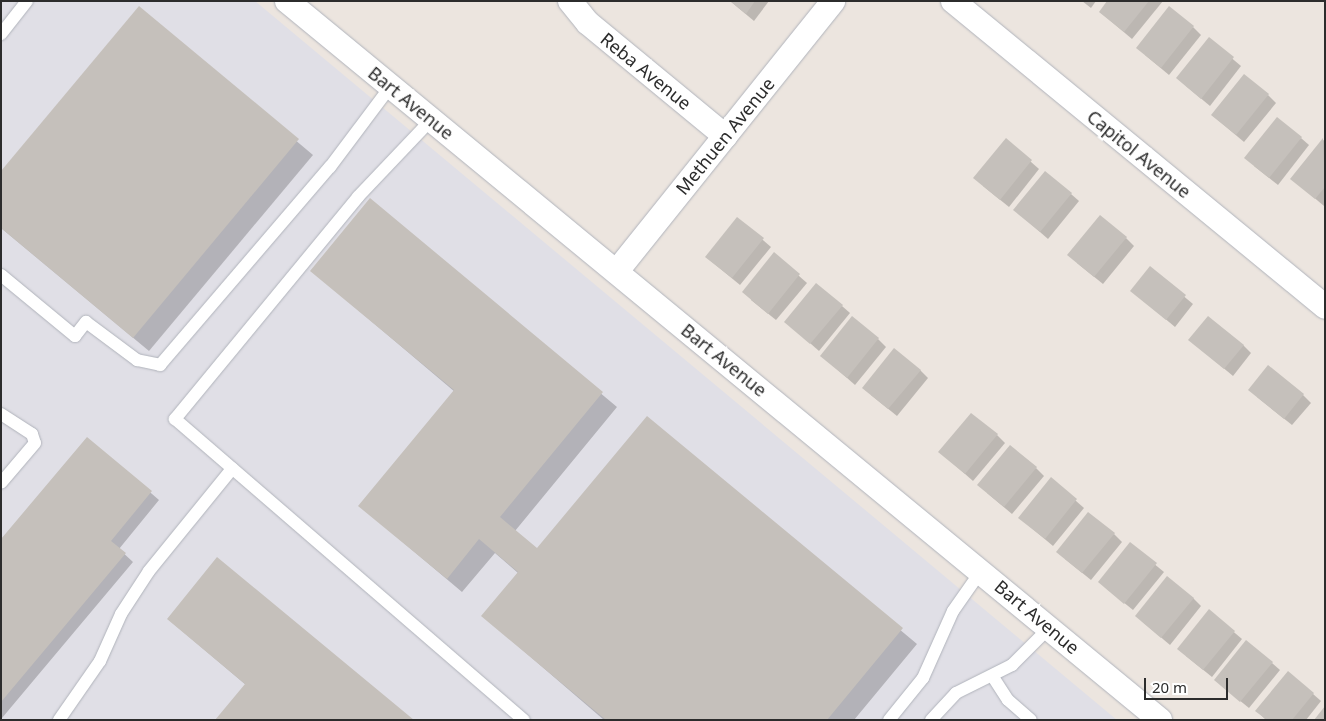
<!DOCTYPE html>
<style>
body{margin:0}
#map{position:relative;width:1326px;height:721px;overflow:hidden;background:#ece5df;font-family:"Noto Sans",sans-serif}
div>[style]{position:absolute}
.industrial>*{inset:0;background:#e0dfe6}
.shadow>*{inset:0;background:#0003}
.building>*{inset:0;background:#c5c0bb}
.roads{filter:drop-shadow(0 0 1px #b0b3bb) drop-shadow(0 0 1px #b0b3bb)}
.lane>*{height:12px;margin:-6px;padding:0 6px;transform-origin:6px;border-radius:6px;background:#fff}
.street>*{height:24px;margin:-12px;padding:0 12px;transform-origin:12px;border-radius:12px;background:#fff}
span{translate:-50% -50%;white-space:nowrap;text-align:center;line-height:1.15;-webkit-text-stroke:5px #fff;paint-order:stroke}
.street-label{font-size:18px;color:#2c2c2c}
.frame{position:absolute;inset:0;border:2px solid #2c2c2c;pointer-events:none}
.scale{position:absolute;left:1144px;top:678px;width:84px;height:22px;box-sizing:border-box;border:2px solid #2c2c2c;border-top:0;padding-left:6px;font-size:15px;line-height:18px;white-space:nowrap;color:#2c2c2c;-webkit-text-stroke:4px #fff;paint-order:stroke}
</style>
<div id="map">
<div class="industrial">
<div style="clip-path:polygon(1px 1px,255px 1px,1117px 720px,1px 720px)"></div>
</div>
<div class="shadow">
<div style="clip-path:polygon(730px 1px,769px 1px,754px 21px)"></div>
<div style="clip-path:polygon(1082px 1px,1096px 1px,1091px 8px)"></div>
<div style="clip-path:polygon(1109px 1px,1163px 1px,1132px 39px,1100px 12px)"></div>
<div style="clip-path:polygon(139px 8px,313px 155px,149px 351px,1px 228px,1px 173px)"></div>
<div style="clip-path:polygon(1193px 27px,1201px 35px,1169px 75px,1145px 55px)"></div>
<div style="clip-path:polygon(1209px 39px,1241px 66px,1210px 106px,1186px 86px)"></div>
<div style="clip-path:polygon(1268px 95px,1276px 103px,1244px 142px,1212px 115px)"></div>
<div style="clip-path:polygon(1301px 138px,1309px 145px,1278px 185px,1254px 166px)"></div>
<div style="clip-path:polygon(1006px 140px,1039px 169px,1009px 207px,983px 186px)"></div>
<div style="clip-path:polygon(1323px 140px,1325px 141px,1324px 206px,1292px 179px)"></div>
<div style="clip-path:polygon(1071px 194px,1079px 201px,1048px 239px,1015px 210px)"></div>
<div style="clip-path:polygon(370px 200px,617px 407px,515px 531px,538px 550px,647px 418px,917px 644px,854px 720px,604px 720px,483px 616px,518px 573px,495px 553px,462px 592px,360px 506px,455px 392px,312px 271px)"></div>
<div style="clip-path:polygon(738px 219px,771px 247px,740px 285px,706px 257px)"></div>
<div style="clip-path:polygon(1126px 238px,1134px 246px,1103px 284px,1077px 263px)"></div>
<div style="clip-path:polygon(774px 254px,807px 283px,776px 320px,751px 300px)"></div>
<div style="clip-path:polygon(1150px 268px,1193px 304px,1175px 327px,1132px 291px)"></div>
<div style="clip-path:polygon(842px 306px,850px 313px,819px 351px,786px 322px)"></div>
<div style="clip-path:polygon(878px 339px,886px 347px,855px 385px,822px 356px)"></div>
<div style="clip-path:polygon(1190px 340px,1243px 345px,1251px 353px,1233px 376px)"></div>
<div style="clip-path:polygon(920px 370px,928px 378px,897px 416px,871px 395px)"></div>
<div style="clip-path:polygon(1303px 395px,1311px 403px,1292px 425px,1257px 397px)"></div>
<div style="clip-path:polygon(997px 435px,1005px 443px,973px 481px,940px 452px)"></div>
<div style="clip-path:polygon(87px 438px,159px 500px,119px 549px,133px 562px,2px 718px,1px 541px)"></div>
<div style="clip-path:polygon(1036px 468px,1044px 476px,1012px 514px,987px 493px)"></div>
<div style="clip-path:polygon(1051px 479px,1084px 508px,1053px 546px,1028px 525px)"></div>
<div style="clip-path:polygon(1114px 534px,1122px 542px,1091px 580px,1065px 559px)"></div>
<div style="clip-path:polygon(1130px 544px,1164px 572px,1133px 610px,1107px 589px)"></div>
<div style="clip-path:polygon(218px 559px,246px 685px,168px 619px)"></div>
<div style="clip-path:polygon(1193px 598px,1201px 606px,1170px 645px,1144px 623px)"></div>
<div style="clip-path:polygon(1209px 611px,1242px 639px,1212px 677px,1186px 656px)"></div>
<div style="clip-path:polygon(1272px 663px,1280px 670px,1249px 708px,1223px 687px)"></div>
<div style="clip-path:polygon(1288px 672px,1321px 701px,1306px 720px,1266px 720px,1257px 711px)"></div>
</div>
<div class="building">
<div style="clip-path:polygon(730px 1px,755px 1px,746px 14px)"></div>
<div style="clip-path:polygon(1107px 1px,1149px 1px,1124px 32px,1099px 12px)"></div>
<div style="clip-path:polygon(139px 6px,299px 139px,133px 338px,1px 228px,1px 171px)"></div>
<div style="clip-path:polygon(1169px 6px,1194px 26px,1161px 68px,1136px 48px)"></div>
<div style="clip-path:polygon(1209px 37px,1234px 57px,1201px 99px,1176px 78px)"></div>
<div style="clip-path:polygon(1244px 74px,1269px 94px,1236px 135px,1211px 115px)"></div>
<div style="clip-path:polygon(1277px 117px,1302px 137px,1269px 178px,1244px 158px)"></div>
<div style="clip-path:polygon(1006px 138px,1032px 160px,1000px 200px,973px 178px)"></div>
<div style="clip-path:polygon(1323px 138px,1325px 187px,1315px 199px,1290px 179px)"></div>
<div style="clip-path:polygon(1045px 171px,1072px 193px,1040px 232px,1013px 210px)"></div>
<div style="clip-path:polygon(370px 198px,603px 392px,500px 517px,537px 548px,647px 416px,903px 628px,827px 720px,606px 720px,481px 616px,518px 572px,479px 539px,447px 579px,358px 506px,454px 390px,310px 271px)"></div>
<div style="clip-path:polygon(1100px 215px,1127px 237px,1094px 277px,1067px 255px)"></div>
<div style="clip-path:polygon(737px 217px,764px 238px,732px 278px,705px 257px)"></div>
<div style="clip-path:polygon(774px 252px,800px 274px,768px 314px,742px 292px)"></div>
<div style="clip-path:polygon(1150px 266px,1186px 295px,1166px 320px,1130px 291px)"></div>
<div style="clip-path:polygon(816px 283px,843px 305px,810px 344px,784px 322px)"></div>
<div style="clip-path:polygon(852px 316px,879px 338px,847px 378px,820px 356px)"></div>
<div style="clip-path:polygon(1208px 316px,1244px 345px,1224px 369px,1188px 340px)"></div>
<div style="clip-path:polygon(894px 348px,921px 370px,888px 409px,862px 388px)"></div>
<div style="clip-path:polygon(1268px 365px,1304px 394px,1284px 419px,1248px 390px)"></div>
<div style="clip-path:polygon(971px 413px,998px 434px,965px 474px,938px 452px)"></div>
<div style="clip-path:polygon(87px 437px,152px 491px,111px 541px,126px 553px,1px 702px,1px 539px)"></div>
<div style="clip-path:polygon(1010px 445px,1037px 467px,1004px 507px,977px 485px)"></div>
<div style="clip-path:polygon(1051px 477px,1077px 499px,1045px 539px,1018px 518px)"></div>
<div style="clip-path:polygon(1088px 512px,1115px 533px,1082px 573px,1056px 552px)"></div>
<div style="clip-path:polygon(1130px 542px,1157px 563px,1124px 604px,1098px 582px)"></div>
<div style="clip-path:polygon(217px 557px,414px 720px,215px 720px,245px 684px,167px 619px)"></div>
<div style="clip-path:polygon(1167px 576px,1194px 598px,1161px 638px,1135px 616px)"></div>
<div style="clip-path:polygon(1209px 609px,1235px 631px,1203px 670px,1177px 649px)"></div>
<div style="clip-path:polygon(1246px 640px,1273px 662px,1240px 702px,1214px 680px)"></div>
<div style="clip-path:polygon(1288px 671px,1314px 693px,1292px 720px,1267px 720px,1255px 711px)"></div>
<div style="clip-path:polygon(1325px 706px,1325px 720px,1314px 720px)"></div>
</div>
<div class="roads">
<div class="lane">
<div style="left:1px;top:34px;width:42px;rotate:-51.8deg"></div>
<div style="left:431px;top:120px;width:106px;rotate:133.5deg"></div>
<div style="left:358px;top:197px;width:288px;rotate:129.5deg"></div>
<div style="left:175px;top:419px;width:461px;rotate:40.8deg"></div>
<div style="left:1px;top:275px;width:96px;rotate:39.5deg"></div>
<div style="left:75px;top:336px;width:18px;rotate:-52deg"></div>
<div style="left:86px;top:322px;width:64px;rotate:36.7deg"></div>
<div style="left:137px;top:360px;width:24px;rotate:12deg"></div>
<div style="left:160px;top:365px;width:261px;rotate:-49.4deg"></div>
<div style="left:330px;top:167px;width:100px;rotate:-53.1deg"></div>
<div style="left:1px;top:414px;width:37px;rotate:33deg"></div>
<div style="left:32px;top:434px;width:9px;rotate:72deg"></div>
<div style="left:35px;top:443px;width:52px;rotate:130.4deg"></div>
<div style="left:993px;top:677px;width:27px;rotate:57deg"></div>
<div style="left:1008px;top:700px;width:30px;rotate:41deg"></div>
<div style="left:59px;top:720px;width:72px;rotate:-55.2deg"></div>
<div style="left:100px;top:661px;width:51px;rotate:-65.9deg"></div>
<div style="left:121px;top:614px;width:51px;rotate:-56.9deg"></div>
<div style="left:149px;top:571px;width:132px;rotate:-50.9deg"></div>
<div style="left:889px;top:720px;width:54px;rotate:-51deg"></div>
<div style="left:923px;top:678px;width:73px;rotate:-65.9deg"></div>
<div style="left:953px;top:611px;width:49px;rotate:-55deg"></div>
<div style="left:931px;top:720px;width:37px;rotate:-47deg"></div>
<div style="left:956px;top:693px;width:63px;rotate:-26.6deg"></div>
<div style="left:1012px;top:665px;width:54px;rotate:-45deg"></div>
</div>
<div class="street">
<div style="left:287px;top:1px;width:1131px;rotate:39.47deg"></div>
<div style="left:570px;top:1px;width:28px;rotate:51deg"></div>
<div style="left:588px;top:23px;width:178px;rotate:39.5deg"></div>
<div style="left:953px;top:1px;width:482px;rotate:39.4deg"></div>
<div style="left:617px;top:271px;width:346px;rotate:-51.3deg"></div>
</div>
</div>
<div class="street-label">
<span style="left:646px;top:71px;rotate:39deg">Reba Avenue</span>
<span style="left:411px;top:103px;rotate:39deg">Bart Avenue</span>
<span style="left:725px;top:136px;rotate:-51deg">Methuen Avenue</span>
<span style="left:1139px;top:154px;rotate:39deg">Capitol Avenue</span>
<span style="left:724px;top:360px;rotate:39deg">Bart Avenue</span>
<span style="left:1037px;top:617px;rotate:40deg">Bart Avenue</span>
</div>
<div class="frame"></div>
<div class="scale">20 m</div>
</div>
